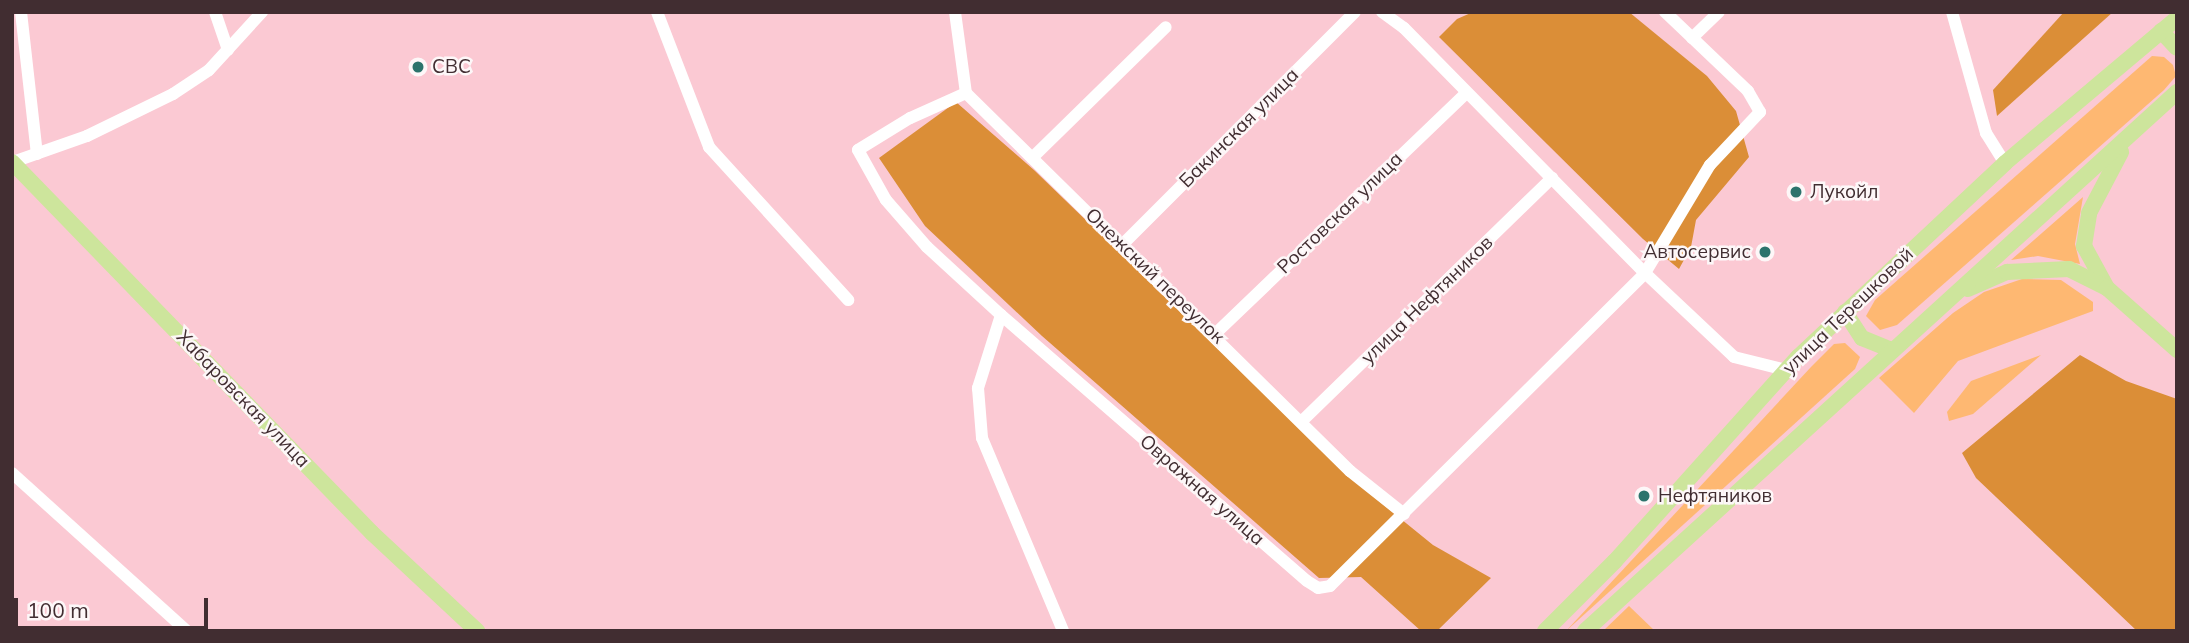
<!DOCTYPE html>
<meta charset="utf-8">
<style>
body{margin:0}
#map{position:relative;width:2189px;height:643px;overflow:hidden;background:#fbc9d3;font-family:Mulish,sans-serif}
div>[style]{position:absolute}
.green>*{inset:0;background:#feb872}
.forest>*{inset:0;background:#db8e37}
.minor>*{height:12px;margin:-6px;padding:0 6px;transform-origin:6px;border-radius:6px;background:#fff}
.major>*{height:16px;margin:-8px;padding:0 8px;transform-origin:8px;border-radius:8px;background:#cde59c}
.dots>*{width:19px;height:19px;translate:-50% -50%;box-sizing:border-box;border:4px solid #fdf7f8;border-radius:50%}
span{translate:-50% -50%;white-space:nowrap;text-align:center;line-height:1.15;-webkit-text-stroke:5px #fdf7f8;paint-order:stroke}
.poi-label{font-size:19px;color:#412d31}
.left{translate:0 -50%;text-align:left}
.right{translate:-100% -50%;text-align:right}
.street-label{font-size:19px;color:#412d31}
.frame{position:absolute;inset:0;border:14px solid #412d31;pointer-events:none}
.scale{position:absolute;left:14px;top:598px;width:194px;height:32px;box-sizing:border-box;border:4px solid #412d31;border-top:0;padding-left:9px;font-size:21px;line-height:24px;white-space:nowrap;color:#412d31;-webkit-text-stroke:5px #fdf7f8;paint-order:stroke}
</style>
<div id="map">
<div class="green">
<div style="clip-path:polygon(2152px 56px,2164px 57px,2173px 65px,2176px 76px,2164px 90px,1897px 325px,1880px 330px,1866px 316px,1875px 300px)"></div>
<div style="clip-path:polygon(2083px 197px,2075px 244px,2080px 264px,2038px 256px,2011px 260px)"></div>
<div style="clip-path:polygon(2022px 279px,2061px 280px,2093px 302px,2093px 311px,1958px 361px,1914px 413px,1879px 378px,1953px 313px,1984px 292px)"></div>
<div style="clip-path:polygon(1845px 343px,1860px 357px,1855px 369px,1566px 631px,1811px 367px,1834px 344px)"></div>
<div style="clip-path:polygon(2041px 355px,1973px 414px,1949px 421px,1947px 412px,1971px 381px)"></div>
<div style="clip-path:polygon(1629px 606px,1655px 631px,1603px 631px)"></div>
</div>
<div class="forest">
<div style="clip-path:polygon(1473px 12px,1629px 12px,1707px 76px,1736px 111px,1749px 157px,1696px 220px,1691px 247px,1679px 269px,1643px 239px,1439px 37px,1457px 19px)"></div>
<div style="clip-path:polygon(2064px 12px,2113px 12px,1997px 116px,1993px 90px)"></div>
<div style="clip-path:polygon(956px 102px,1034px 170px,1364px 489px,1433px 545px,1491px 578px,1437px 631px,1421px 631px,1361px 577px,1319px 578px,1042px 336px,925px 226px,879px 158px)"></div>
<div style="clip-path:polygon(2080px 355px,2126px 381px,2177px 399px,2177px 631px,2137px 631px,1976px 478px,1962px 453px)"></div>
</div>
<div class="minor">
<div style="left:21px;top:12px;width:143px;rotate:83.6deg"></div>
<div style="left:215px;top:12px;width:40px;rotate:71.1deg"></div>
<div style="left:657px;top:12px;width:145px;rotate:68.9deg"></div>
<div style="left:709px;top:147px;width:207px;rotate:47.7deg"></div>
<div style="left:955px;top:12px;width:82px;rotate:82.3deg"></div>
<div style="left:966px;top:93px;width:539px;rotate:44.55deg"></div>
<div style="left:1350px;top:471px;width:69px;rotate:38.5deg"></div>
<div style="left:1382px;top:12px;width:27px;rotate:36deg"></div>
<div style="left:1404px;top:28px;width:344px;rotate:45.5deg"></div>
<div style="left:1645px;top:273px;width:122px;rotate:43.3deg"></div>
<div style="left:1734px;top:357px;width:54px;rotate:14deg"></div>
<div style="left:1952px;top:12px;width:126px;rotate:74.3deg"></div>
<div style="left:1986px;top:133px;width:36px;rotate:58deg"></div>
<div style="left:1692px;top:38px;width:37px;rotate:-44deg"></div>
<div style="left:966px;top:93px;width:61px;rotate:155.9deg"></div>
<div style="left:910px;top:118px;width:61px;rotate:148.4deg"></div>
<div style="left:858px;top:150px;width:57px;rotate:60.8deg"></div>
<div style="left:886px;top:200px;width:62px;rotate:48.9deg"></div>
<div style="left:927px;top:247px;width:100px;rotate:42.6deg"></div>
<div style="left:1001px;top:315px;width:77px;rotate:107.5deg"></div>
<div style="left:978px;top:388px;width:50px;rotate:85.4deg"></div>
<div style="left:982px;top:438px;width:209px;rotate:67.2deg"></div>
<div style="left:1032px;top:158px;width:187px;rotate:-44.4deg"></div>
<div style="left:13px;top:162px;width:78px;rotate:-19.4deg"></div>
<div style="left:87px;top:136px;width:96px;rotate:-26deg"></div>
<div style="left:173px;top:94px;width:43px;rotate:-33.7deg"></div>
<div style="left:209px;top:70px;width:79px;rotate:-47.6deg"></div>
<div style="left:1123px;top:244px;width:328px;rotate:-45deg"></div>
<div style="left:1001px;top:315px;width:405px;rotate:41deg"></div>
<div style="left:1307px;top:581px;width:13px;rotate:32deg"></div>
<div style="left:1318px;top:588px;width:12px;rotate:-9deg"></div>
<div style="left:1330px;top:586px;width:444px;rotate:-44.8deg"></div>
<div style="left:1645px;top:273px;width:126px;rotate:-59deg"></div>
<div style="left:1710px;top:165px;width:73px;rotate:-46.7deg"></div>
<div style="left:1760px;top:112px;width:24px;rotate:-120deg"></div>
<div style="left:1748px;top:91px;width:115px;rotate:-136.4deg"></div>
<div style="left:1215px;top:334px;width:348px;rotate:-43.8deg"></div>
<div style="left:1302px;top:421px;width:349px;rotate:-44.2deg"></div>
<div style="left:12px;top:473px;width:236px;rotate:42.1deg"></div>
</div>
<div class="major">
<div style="left:2161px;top:31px;width:23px;rotate:47deg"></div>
<div style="left:12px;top:162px;width:517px;rotate:45.86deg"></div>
<div style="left:372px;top:533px;width:144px;rotate:43deg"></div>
<div style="left:2107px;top:288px;width:48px;rotate:-118.7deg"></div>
<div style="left:2084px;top:246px;width:33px;rotate:-81deg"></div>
<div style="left:2089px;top:213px;width:69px;rotate:-62.3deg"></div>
<div style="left:1968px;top:289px;width:43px;rotate:-23.6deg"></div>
<div style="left:2007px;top:272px;width:62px;rotate:-2.8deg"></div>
<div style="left:2069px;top:269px;width:42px;rotate:26.6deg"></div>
<div style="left:2107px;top:288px;width:94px;rotate:41.5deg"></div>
<div style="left:1845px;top:312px;width:31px;rotate:57deg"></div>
<div style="left:1862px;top:338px;width:31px;rotate:22deg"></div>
<div style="left:1545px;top:631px;width:99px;rotate:-45deg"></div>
<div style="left:1615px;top:561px;width:274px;rotate:-48.1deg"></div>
<div style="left:1798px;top:357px;width:284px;rotate:-43.1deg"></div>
<div style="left:2005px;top:163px;width:225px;rotate:-40.1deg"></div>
<div style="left:1585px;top:631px;width:801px;rotate:-42.32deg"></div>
</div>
<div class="dots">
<div style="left:418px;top:67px;background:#2c736c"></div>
<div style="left:1796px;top:192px;background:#2c736c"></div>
<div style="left:1765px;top:252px;background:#2c736c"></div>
<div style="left:1644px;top:496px;background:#2c736c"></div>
</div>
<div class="poi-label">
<span class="left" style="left:432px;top:67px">СВС</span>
<span class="left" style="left:1810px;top:192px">Лукойл</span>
<span class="right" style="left:1751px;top:252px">Автосервис</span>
<span class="left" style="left:1658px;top:496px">Нефтяников</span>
</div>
<div class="street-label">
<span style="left:1239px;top:128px;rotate:-45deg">Бакинская улица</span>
<span style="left:1340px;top:213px;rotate:-44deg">Ростовская улица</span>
<span style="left:1155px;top:276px;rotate:44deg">Онежский переулок</span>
<span style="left:1427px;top:300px;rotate:-44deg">улица Нефтяников</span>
<span style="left:1848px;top:311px;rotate:-44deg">улица Терешковой</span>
<span style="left:243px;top:399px;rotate:46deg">Хабаровская улица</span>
<span style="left:1202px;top:490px;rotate:41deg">Овражная улица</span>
</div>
<div class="frame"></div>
<div class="scale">100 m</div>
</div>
